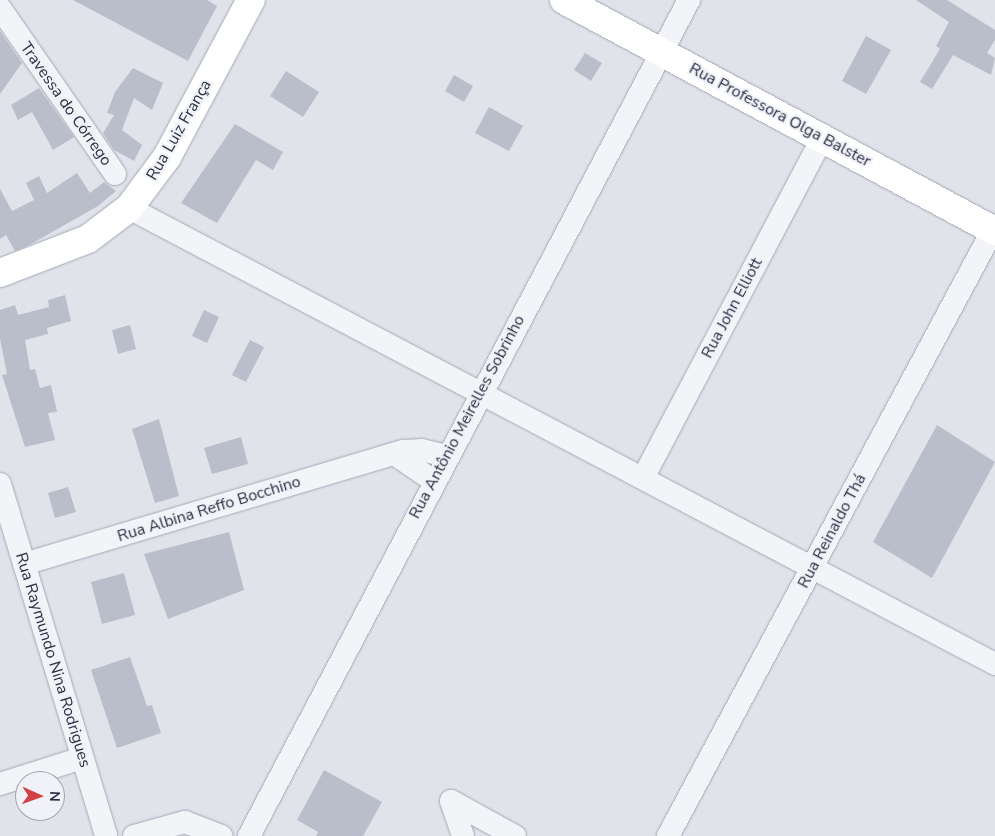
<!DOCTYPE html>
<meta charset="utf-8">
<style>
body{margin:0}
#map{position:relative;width:995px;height:836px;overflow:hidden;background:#e0e3ea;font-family:"Nunito Sans",sans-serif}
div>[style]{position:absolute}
.building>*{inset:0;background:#babeca}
.roads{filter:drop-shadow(0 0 1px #a5a9b4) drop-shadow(0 0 1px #a5a9b4)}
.minor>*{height:22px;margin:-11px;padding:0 11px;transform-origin:11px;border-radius:11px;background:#f3f4f8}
.major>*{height:28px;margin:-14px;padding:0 14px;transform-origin:14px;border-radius:14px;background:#fff}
span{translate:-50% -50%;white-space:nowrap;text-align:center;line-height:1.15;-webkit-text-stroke:4.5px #f0f2f7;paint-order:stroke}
.street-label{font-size:16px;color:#282f42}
.north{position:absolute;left:15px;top:771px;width:50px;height:50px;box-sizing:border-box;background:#f0f2f7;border:1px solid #a0a4af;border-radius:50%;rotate:92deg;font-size:14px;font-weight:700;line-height:20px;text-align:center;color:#282f42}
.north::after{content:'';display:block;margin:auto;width:18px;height:22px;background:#d44045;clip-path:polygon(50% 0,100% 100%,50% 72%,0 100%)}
</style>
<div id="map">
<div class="building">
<div style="clip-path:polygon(73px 0,207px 0,217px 6px,188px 61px)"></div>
<div style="clip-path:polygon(916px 0,947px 0,995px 30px,995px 40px,987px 53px,995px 58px,991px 75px,953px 55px,932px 89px,920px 82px,940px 49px,936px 46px,949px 22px)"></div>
<div style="clip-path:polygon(0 31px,22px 63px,0 94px)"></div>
<div style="clip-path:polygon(866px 36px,891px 50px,866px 94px,842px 81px)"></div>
<div style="clip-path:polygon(585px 53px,602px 63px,591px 81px,574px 70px)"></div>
<div style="clip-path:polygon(133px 68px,163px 83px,152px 110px,134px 98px,122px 130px,142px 145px,134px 161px,114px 150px,103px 133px,114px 115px,107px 113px,115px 92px)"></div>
<div style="clip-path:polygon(286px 71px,319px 92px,303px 117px,270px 96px)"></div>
<div style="clip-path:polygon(454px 75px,473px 86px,464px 102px,445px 91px)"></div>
<div style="clip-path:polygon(39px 88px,74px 137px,53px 150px,32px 112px,18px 120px,11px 105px)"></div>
<div style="clip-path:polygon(489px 107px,523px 126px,509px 151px,475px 133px)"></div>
<div style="clip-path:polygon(235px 124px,283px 152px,273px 170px,256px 160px,217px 223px,181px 203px)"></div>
<div style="clip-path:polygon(77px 173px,90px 193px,104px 182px,116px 191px,98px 206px,31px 244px,15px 251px,6px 235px,0 239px,0 189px,12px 211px,34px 200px,26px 183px,39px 176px,47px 193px)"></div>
<div style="clip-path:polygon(65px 295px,71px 321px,47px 328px,48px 334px,25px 340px,30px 370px,35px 369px,40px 388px,51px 385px,57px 412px,48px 413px,55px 440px,25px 447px,2px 375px,7px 374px,0 339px,0 310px,15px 305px,18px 315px,49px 307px,48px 300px)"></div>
<div style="clip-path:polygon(204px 310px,219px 317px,207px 343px,192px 336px)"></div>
<div style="clip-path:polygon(130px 325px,136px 349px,118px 354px,112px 330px)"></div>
<div style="clip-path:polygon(250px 340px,264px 347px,246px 382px,232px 375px)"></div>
<div style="clip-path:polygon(159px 419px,179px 496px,155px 503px,132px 429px)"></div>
<div style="clip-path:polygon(937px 425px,995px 462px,932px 578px,873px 542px)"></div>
<div style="clip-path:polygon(241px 437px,248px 464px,212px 474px,204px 448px)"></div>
<div style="clip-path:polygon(68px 487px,76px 512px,55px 518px,48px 493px)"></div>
<div style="clip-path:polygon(229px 532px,244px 590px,168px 619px,144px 554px)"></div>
<div style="clip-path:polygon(124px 573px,135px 615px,102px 624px,91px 582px)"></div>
<div style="clip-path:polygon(130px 657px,147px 706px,152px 705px,161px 733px,117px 748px,91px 670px)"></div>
<div style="clip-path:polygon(324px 770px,382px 802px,363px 836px,316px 836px,318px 832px,297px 820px)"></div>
</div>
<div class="roads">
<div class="minor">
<div style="left:0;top:8px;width:202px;rotate:55.3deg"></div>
<div style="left:129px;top:208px;width:979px;rotate:27.77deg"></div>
<div style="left:394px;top:454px;width:48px;rotate:34deg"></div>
<div style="left:643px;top:478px;width:384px;rotate:-62.2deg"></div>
<div style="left:0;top:484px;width:368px;rotate:73.2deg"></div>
<div style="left:24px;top:564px;width:396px;rotate:-16.6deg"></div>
<div style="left:404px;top:451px;width:17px;rotate:-3deg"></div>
<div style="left:421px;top:450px;width:27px;rotate:13deg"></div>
<div style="left:0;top:784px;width:86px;rotate:-17.6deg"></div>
<div style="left:451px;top:801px;width:73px;rotate:28.7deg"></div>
<div style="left:451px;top:801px;width:37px;rotate:71deg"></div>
<div style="left:134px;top:836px;width:53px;rotate:-15.4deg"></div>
<div style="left:185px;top:822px;width:39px;rotate:21deg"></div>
<div style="left:249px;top:836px;width:945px;rotate:-62.24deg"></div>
<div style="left:668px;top:836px;width:692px;rotate:-61.81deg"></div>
</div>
<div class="major">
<div style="left:564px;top:0;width:489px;rotate:28.2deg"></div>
<div style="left:0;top:273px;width:94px;rotate:-21.1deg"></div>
<div style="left:88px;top:239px;width:51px;rotate:-37.1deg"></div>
<div style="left:129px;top:208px;width:64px;rotate:-53.3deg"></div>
<div style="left:167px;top:157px;width:178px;rotate:-61.9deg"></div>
</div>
</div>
<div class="street-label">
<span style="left:66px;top:104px;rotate:55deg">Travessa do Córrego</span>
<span style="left:780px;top:115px;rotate:28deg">Rua Professora Olga Balster</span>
<span style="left:179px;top:130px;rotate:-60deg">Rua Luiz França</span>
<span style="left:732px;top:308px;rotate:-62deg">Rua John Elliott</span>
<span style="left:467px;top:417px;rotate:-62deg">Rua Antônio Meirelles Sobrinho</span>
<span style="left:209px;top:509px;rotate:-17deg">Rua Albina Reffo Bocchino</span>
<span style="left:832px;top:531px;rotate:-62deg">Rua Reinaldo Thá</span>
<span style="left:53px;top:660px;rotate:73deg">Rua Raymundo Nina Rodrigues</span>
</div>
<div class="north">N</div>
</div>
